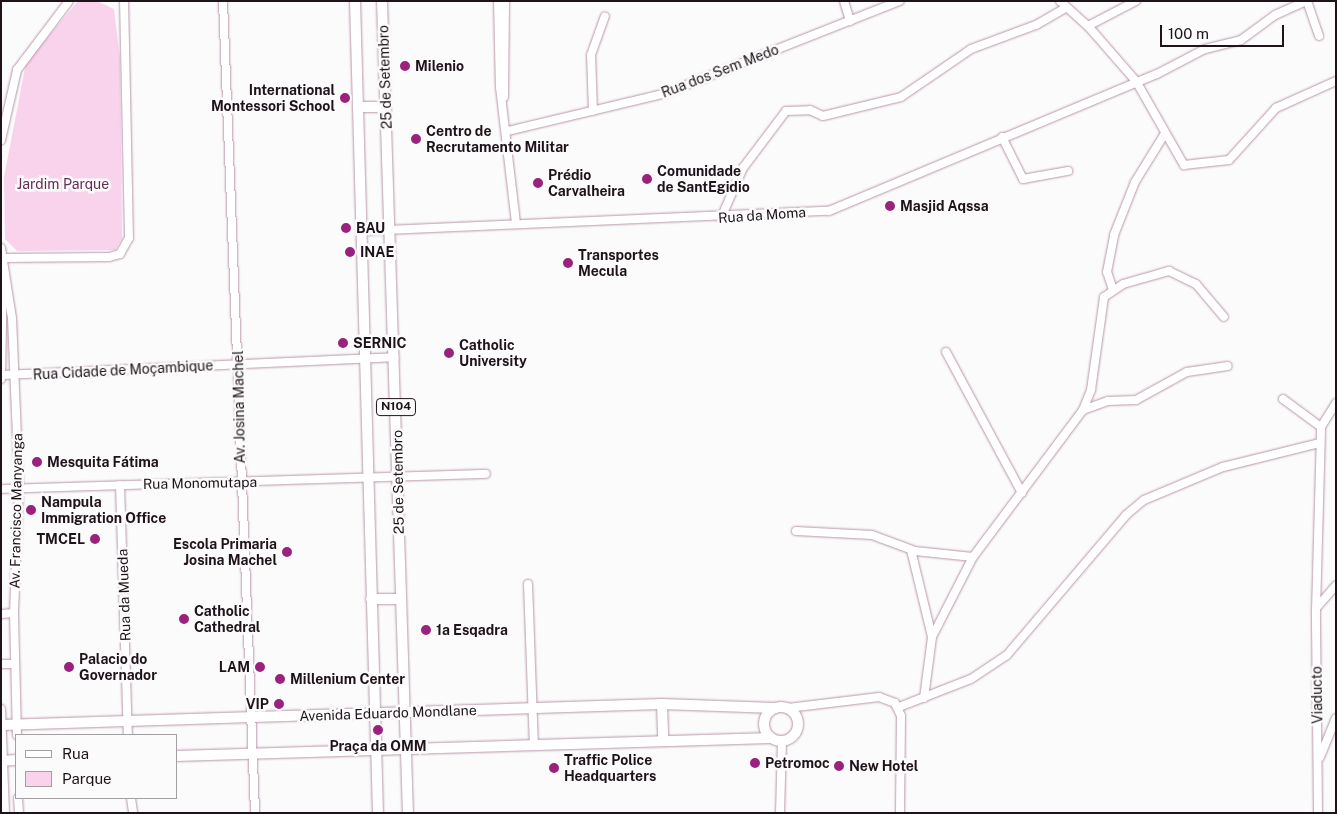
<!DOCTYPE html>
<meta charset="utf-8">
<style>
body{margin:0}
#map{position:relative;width:1337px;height:814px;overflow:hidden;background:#fbfbfb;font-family:"Public Sans",sans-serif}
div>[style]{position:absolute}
.green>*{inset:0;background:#f9d3eb}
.roads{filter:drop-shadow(0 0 1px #b896ab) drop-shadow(0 0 1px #b896ab)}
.minor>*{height:8px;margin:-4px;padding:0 4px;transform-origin:4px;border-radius:4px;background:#fff}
.major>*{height:10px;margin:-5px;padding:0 5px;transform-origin:5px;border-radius:5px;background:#fff}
.major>.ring{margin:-5px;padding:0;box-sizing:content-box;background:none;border:10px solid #fff;border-radius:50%}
.dots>*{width:14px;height:14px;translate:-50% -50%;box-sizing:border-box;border:2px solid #fbfbfb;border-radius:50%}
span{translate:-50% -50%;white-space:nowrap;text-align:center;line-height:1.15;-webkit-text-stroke:5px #fbfbfb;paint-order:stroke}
.shield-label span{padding:1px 4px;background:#fbfbfb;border:1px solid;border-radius:4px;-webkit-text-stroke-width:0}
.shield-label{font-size:12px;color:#1f131b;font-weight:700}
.poi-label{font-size:14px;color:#1f131b;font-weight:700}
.left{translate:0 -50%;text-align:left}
.right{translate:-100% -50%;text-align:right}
.street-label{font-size:14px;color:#1f131b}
.park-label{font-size:14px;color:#652c53}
.frame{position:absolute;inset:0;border:2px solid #1f131b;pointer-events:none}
.legend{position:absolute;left:15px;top:734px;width:162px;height:65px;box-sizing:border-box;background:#fbfbfb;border:1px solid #a39ea1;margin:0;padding:6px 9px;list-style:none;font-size:15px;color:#1f131b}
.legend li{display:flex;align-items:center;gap:10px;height:25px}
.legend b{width:25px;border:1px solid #a39ea1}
.scale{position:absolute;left:1160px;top:25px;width:124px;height:22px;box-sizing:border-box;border:2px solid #1f131b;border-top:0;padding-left:6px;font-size:15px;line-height:18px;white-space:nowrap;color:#1f131b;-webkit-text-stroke:4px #fbfbfb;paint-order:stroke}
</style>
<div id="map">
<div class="green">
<div style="clip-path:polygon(78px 1px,97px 1px,114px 9px,120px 58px,122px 239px,115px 250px,17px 251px,5px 239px,4px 177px,26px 63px)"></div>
</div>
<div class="roads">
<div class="minor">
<div style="left:223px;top:1px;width:813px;rotate:87.74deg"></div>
<div style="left:498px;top:1px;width:86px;rotate:88.7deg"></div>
<div style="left:500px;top:87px;width:137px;rotate:83.3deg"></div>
<div style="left:844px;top:1px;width:21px;rotate:73deg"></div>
<div style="left:1060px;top:1px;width:38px;rotate:42deg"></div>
<div style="left:1088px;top:26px;width:73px;rotate:48.9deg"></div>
<div style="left:1136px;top:81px;width:97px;rotate:60.3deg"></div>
<div style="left:1184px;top:165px;width:45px;rotate:-6.3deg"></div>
<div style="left:1229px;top:160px;width:70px;rotate:-47.9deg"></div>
<div style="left:1276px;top:108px;width:66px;rotate:-24.2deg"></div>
<div style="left:1307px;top:1px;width:37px;rotate:71deg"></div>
<div style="left:1088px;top:26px;width:54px;rotate:-27.5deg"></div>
<div style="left:504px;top:97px;width:96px;rotate:-89.4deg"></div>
<div style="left:593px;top:111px;width:56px;rotate:-92deg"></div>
<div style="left:591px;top:55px;width:41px;rotate:-70.3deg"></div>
<div style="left:508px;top:131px;width:163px;rotate:-13.5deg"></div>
<div style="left:666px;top:93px;width:251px;rotate:-21.5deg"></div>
<div style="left:1002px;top:137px;width:47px;rotate:63.4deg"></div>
<div style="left:1023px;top:179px;width:46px;rotate:-10.1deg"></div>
<div style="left:1px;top:140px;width:72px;rotate:-77.1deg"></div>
<div style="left:17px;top:70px;width:86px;rotate:-53deg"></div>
<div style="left:721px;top:218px;width:55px;rotate:-66.3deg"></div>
<div style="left:743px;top:168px;width:71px;rotate:-53deg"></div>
<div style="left:786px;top:111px;width:24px;rotate:-2deg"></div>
<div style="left:810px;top:110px;width:14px;rotate:25deg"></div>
<div style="left:823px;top:116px;width:80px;rotate:-13.7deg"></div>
<div style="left:901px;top:97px;width:85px;rotate:-34.4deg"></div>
<div style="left:971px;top:49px;width:69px;rotate:-20.3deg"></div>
<div style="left:1036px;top:25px;width:34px;rotate:-30deg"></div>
<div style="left:362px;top:231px;width:467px;rotate:-2.5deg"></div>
<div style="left:829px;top:211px;width:355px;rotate:-22.7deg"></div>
<div style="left:1157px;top:74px;width:54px;rotate:-27.5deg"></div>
<div style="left:1205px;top:49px;width:37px;rotate:-14deg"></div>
<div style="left:1241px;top:40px;width:42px;rotate:-36.3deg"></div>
<div style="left:1275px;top:15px;width:34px;rotate:-24deg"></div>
<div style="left:1px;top:248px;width:71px;rotate:81.1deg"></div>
<div style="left:12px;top:318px;width:170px;rotate:87.6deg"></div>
<div style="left:19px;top:488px;width:125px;rotate:92.3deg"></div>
<div style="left:14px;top:613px;width:122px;rotate:88.6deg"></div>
<div style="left:3px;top:258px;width:106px;rotate:-0.5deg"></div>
<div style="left:109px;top:257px;width:11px;rotate:-15deg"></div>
<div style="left:120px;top:254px;width:18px;rotate:-61deg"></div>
<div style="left:129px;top:238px;width:237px;rotate:-91.2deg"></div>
<div style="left:1113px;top:290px;width:19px;rotate:-108deg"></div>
<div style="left:1107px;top:272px;width:38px;rotate:-79deg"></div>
<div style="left:1114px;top:235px;width:57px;rotate:-68.4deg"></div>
<div style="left:1135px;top:182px;width:55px;rotate:-58.3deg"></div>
<div style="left:946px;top:352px;width:160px;rotate:61.7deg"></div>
<div style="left:1px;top:375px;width:394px;rotate:-2.6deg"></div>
<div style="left:1px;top:379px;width:101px;rotate:-88.9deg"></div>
<div style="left:1283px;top:399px;width:47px;rotate:36.4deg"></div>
<div style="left:1083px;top:410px;width:27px;rotate:-20deg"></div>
<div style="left:1108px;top:401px;width:28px;rotate:-2deg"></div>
<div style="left:1136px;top:400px;width:58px;rotate:-28.8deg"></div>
<div style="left:1187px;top:372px;width:41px;rotate:-8.3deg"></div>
<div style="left:120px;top:485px;width:250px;rotate:88.2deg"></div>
<div style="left:1px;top:489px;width:485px;rotate:-1.8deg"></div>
<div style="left:796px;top:531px;width:76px;rotate:3deg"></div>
<div style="left:872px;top:535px;width:46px;rotate:20.4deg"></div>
<div style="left:915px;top:551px;width:58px;rotate:5.9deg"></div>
<div style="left:911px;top:550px;width:89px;rotate:76.4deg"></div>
<div style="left:528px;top:584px;width:161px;rotate:87.9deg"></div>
<div style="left:1318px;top:606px;width:28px;rotate:-49deg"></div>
<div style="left:1px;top:614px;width:13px;rotate:-4deg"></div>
<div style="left:1px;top:664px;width:14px"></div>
<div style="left:924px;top:698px;width:62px;rotate:-82.5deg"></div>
<div style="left:932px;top:637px;width:90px;rotate:-62.9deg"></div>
<div style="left:973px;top:557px;width:184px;rotate:-53.2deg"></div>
<div style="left:1083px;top:410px;width:22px;rotate:-68deg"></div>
<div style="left:1091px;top:390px;width:94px;rotate:-82deg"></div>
<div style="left:1104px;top:297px;width:23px;rotate:-34deg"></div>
<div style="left:1123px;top:284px;width:48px;rotate:-15.8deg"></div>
<div style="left:1169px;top:271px;width:30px;rotate:26deg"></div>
<div style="left:1196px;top:284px;width:43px;rotate:49.7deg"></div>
<div style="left:899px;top:707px;width:77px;rotate:-21.3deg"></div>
<div style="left:971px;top:679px;width:43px;rotate:-33.7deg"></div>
<div style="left:1007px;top:655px;width:184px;rotate:-49.6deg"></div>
<div style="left:1126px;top:515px;width:23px;rotate:-40deg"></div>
<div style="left:1144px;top:500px;width:86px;rotate:-22.7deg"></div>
<div style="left:1223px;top:467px;width:100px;rotate:-13.9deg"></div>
<div style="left:788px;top:708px;width:92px;rotate:-6.9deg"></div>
<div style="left:879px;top:697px;width:17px;rotate:21deg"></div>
<div style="left:895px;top:703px;width:14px;rotate:65deg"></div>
<div style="left:901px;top:716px;width:97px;rotate:90.6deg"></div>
<div style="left:1px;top:709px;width:104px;rotate:87.8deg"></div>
<div style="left:1320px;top:757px;width:42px;rotate:-67.7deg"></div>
<div style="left:18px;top:798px;width:15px;rotate:86deg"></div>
<div style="left:131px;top:798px;width:15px;rotate:82deg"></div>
<div style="left:780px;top:813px;width:72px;rotate:-88.4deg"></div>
<div style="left:1318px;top:813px;width:203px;rotate:-90.6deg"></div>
<div style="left:1316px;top:610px;width:183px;rotate:-88.4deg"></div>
<div style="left:1321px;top:427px;width:28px;rotate:-58deg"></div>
</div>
<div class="major">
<div style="left:355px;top:1px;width:812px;rotate:88.38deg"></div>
<div style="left:382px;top:1px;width:812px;rotate:88.17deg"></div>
<div style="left:358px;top:107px;width:28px"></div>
<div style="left:371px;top:599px;width:29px"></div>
<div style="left:662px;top:704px;width:37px;rotate:88deg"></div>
<div class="ring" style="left:764px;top:707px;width:24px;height:24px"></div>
<div style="left:1px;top:725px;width:661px;rotate:-1.82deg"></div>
<div style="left:662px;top:704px;width:113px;rotate:2deg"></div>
<div style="left:176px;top:756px;width:595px;rotate:-1.73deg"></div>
<div style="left:1px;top:761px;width:15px;rotate:-4deg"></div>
</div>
</div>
<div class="dots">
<div style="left:405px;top:66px;background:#9b227c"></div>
<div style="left:345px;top:98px;background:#9b227c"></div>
<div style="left:416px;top:139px;background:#9b227c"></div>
<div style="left:647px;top:179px;background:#9b227c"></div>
<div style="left:538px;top:183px;background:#9b227c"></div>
<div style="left:890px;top:206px;background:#9b227c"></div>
<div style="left:346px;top:228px;background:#9b227c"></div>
<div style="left:350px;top:252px;background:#9b227c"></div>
<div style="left:568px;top:263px;background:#9b227c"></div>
<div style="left:343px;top:343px;background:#9b227c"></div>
<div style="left:449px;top:353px;background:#9b227c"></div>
<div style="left:37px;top:462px;background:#9b227c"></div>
<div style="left:31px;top:510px;background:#9b227c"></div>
<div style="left:95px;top:539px;background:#9b227c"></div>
<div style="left:287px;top:552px;background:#9b227c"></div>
<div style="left:184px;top:619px;background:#9b227c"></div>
<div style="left:426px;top:630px;background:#9b227c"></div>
<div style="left:69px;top:667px;background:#9b227c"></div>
<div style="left:260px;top:667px;background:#9b227c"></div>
<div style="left:280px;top:679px;background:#9b227c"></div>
<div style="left:279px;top:704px;background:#9b227c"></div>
<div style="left:378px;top:730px;background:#9b227c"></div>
<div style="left:755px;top:763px;background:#9b227c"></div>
<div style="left:839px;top:766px;background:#9b227c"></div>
<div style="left:554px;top:768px;background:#9b227c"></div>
</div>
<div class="shield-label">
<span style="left:396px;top:407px">N104</span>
</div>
<div class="poi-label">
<span class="left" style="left:415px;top:66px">Milenio</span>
<span class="right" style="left:335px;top:98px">International<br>Montessori School</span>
<span class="left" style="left:426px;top:139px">Centro de<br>Recrutamento Militar</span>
<span class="left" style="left:657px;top:179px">Comunidade<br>de SantEgidio</span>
<span class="left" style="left:548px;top:183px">Prédio<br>Carvalheira</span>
<span class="left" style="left:900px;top:206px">Masjid Aqssa</span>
<span class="left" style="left:356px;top:228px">BAU</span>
<span class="left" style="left:360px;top:252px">INAE</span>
<span class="left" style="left:578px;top:263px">Transportes<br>Mecula</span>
<span class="left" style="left:353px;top:343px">SERNIC</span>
<span class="left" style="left:459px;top:353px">Catholic<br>University</span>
<span class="left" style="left:47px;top:462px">Mesquita Fátima</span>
<span class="left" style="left:41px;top:510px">Nampula<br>Immigration Office</span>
<span class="right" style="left:85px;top:539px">TMCEL</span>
<span class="right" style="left:277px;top:552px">Escola Primaria<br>Josina Machel</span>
<span class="left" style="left:194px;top:619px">Catholic<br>Cathedral</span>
<span class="left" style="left:436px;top:630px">1a Esqadra</span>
<span class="left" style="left:79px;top:667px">Palacio do<br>Governador</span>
<span class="right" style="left:250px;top:667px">LAM</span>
<span class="left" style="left:290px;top:679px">Millenium Center</span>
<span class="right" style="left:269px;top:704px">VIP</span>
<span style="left:378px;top:746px">Praça da OMM</span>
<span class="left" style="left:564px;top:768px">Traffic Police<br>Headquarters</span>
<span class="left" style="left:765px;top:763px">Petromoc</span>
<span class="left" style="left:849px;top:766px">New Hotel</span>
</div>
<div class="street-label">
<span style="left:720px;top:71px;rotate:-21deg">Rua dos Sem Medo</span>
<span style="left:385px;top:77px;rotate:-92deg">25 de Setembro</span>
<span style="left:762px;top:215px;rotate:-4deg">Rua da Moma</span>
<span style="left:123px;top:370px;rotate:-3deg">Rua Cidade de Moçambique</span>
<span style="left:239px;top:407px;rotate:-91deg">Av. Josina Machel</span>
<span style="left:398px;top:482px;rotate:-91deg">25 de Setembro</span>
<span style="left:200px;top:483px;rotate:-1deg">Rua Monomutapa</span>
<span style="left:16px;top:511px;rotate:-89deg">Av. Francisco Manyanga</span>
<span style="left:124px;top:595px;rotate:-92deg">Rua da Mueda</span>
<span style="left:1317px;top:695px;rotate:-91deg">Viaducto</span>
<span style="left:388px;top:713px;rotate:-2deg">Avenida Eduardo Mondlane</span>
</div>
<div class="park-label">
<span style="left:63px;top:184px">Jardim Parque</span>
</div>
<div class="frame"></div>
<ul class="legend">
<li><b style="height:6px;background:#fff"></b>Rua</li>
<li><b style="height:14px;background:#f9d3eb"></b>Parque</li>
</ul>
<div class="scale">100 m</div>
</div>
